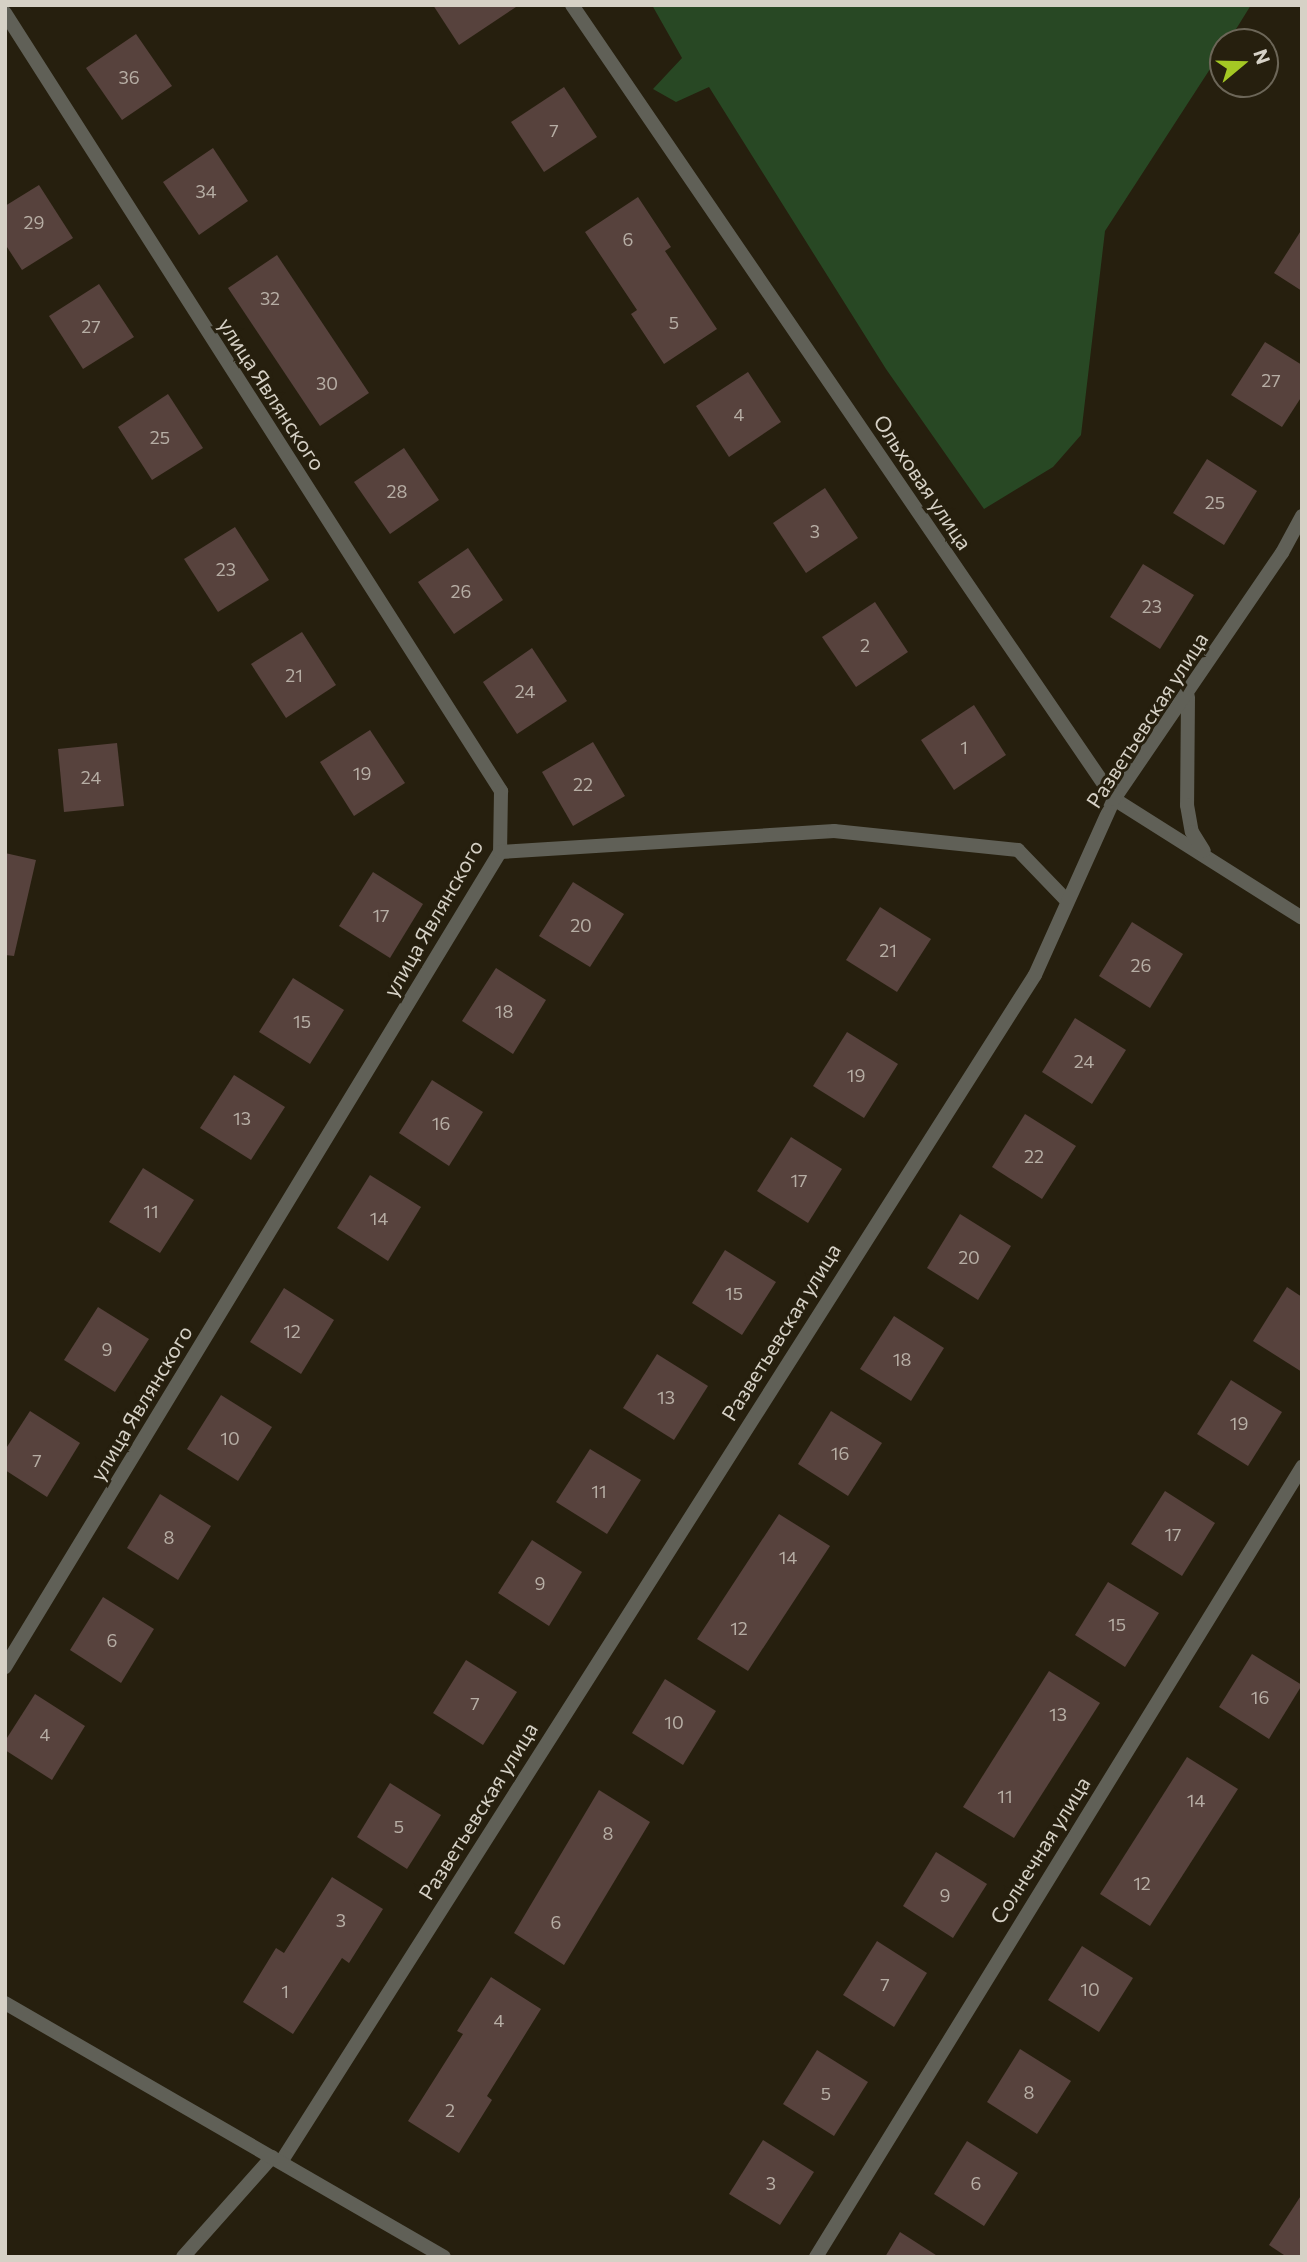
<!DOCTYPE html>
<meta charset="utf-8">
<style>
body{margin:0}
#map{position:relative;width:1307px;height:2262px;overflow:hidden;background:#261f0e;font-family:Commissioner,sans-serif}
div>[style]{position:absolute}
.green>*{inset:0;background:#284824}
.building>*{inset:0;background:#57423d}
.minor>*{height:14px;margin:-7px;padding:0 7px;transform-origin:7px;border-radius:7px;background:#606057}
.tertiary>*{height:14px;margin:-7px;padding:0 7px;transform-origin:7px;border-radius:7px;background:#606057}
span{translate:-50% -50%;white-space:nowrap;text-align:center;line-height:1.15;-webkit-text-stroke:6px #261f0e;paint-order:stroke}
.number-label{font-size:18px;color:#b6ada4}
.number-label span{-webkit-text-stroke-width:0}
.street-label{font-size:21px;color:#d6d1c6}
.frame{position:absolute;inset:0;border:7px solid #d6d1c6;pointer-events:none}
.north{position:absolute;left:1209px;top:28px;width:70px;height:70px;box-sizing:border-box;background:#261f0e;border:2px solid #6c6658;border-radius:50%;rotate:71deg;font-size:19px;font-weight:700;line-height:28px;text-align:center;color:#d6d1c6}
.north::after{content:'';display:block;margin:auto;width:24px;height:32px;background:#a4c824;clip-path:polygon(50% 0,100% 100%,50% 72%,0 100%)}
</style>
<div id="map">
<div class="green">
<div style="clip-path:polygon(652px 5px,1251px 5px,1228px 42px,1223px 42px,1223px 49px,1105px 231px,1081px 435px,1053px 467px,984px 509px,886px 369px,709px 87px,676px 102px,653px 89px,682px 58px)"></div>
</div>
<div class="building">
<div style="clip-path:polygon(433px 5px,519px 5px,459px 45px)"></div>
<div style="clip-path:polygon(136px 34px,172px 86px,122px 120px,86px 68px)"></div>
<div style="clip-path:polygon(564px 87px,597px 137px,544px 172px,511px 122px)"></div>
<div style="clip-path:polygon(213px 148px,248px 201px,199px 235px,163px 182px)"></div>
<div style="clip-path:polygon(39px 185px,73px 238px,22px 270px,5px 244px,5px 206px)"></div>
<div style="clip-path:polygon(638px 197px,671px 247px,665px 251px,717px 329px,664px 364px,631px 314px,637px 310px,585px 232px)"></div>
<div style="clip-path:polygon(1302px 229px,1302px 291px,1274px 273px)"></div>
<div style="clip-path:polygon(277px 255px,369px 393px,320px 426px,228px 288px)"></div>
<div style="clip-path:polygon(99px 284px,134px 337px,83px 369px,49px 316px)"></div>
<div style="clip-path:polygon(1265px 342px,1302px 365px,1302px 396px,1282px 427px,1231px 395px)"></div>
<div style="clip-path:polygon(748px 372px,781px 422px,729px 457px,696px 406px)"></div>
<div style="clip-path:polygon(168px 394px,203px 448px,152px 480px,118px 427px)"></div>
<div style="clip-path:polygon(404px 448px,439px 500px,390px 534px,354px 482px)"></div>
<div style="clip-path:polygon(1207px 459px,1257px 491px,1224px 545px,1173px 513px)"></div>
<div style="clip-path:polygon(825px 488px,858px 538px,806px 573px,773px 523px)"></div>
<div style="clip-path:polygon(235px 527px,269px 580px,218px 612px,184px 559px)"></div>
<div style="clip-path:polygon(468px 548px,503px 600px,454px 634px,418px 582px)"></div>
<div style="clip-path:polygon(1143px 564px,1194px 595px,1160px 649px,1110px 617px)"></div>
<div style="clip-path:polygon(875px 602px,908px 652px,856px 687px,822px 637px)"></div>
<div style="clip-path:polygon(302px 632px,336px 685px,286px 718px,251px 664px)"></div>
<div style="clip-path:polygon(532px 648px,567px 701px,517px 734px,483px 682px)"></div>
<div style="clip-path:polygon(974px 705px,1006px 755px,954px 790px,921px 740px)"></div>
<div style="clip-path:polygon(370px 730px,405px 783px,354px 816px,320px 762px)"></div>
<div style="clip-path:polygon(593px 742px,625px 796px,573px 826px,542px 772px)"></div>
<div style="clip-path:polygon(117px 743px,124px 806px,64px 812px,58px 749px)"></div>
<div style="clip-path:polygon(5px 853px,36px 860px,14px 956px,5px 955px)"></div>
<div style="clip-path:polygon(373px 872px,423px 904px,390px 958px,339px 926px)"></div>
<div style="clip-path:polygon(573px 882px,624px 914px,590px 967px,539px 936px)"></div>
<div style="clip-path:polygon(880px 907px,931px 939px,897px 992px,846px 960px)"></div>
<div style="clip-path:polygon(1132px 922px,1183px 954px,1150px 1008px,1099px 976px)"></div>
<div style="clip-path:polygon(496px 968px,546px 1000px,513px 1054px,462px 1021px)"></div>
<div style="clip-path:polygon(293px 978px,344px 1010px,310px 1064px,259px 1032px)"></div>
<div style="clip-path:polygon(1075px 1018px,1126px 1050px,1092px 1104px,1042px 1072px)"></div>
<div style="clip-path:polygon(847px 1032px,898px 1064px,864px 1118px,813px 1086px)"></div>
<div style="clip-path:polygon(234px 1075px,285px 1107px,251px 1160px,200px 1128px)"></div>
<div style="clip-path:polygon(432px 1080px,483px 1112px,449px 1166px,399px 1133px)"></div>
<div style="clip-path:polygon(1025px 1114px,1076px 1146px,1042px 1199px,992px 1167px)"></div>
<div style="clip-path:polygon(791px 1137px,842px 1169px,808px 1223px,757px 1191px)"></div>
<div style="clip-path:polygon(143px 1168px,194px 1200px,160px 1253px,109px 1222px)"></div>
<div style="clip-path:polygon(370px 1175px,421px 1207px,388px 1261px,337px 1228px)"></div>
<div style="clip-path:polygon(960px 1214px,1011px 1246px,978px 1300px,927px 1268px)"></div>
<div style="clip-path:polygon(725px 1250px,776px 1282px,742px 1335px,692px 1303px)"></div>
<div style="clip-path:polygon(1287px 1287px,1302px 1297px,1302px 1372px,1253px 1341px)"></div>
<div style="clip-path:polygon(284px 1288px,334px 1320px,301px 1374px,250px 1342px)"></div>
<div style="clip-path:polygon(98px 1307px,149px 1339px,115px 1392px,64px 1360px)"></div>
<div style="clip-path:polygon(894px 1316px,944px 1348px,911px 1401px,860px 1369px)"></div>
<div style="clip-path:polygon(657px 1354px,708px 1386px,674px 1440px,623px 1408px)"></div>
<div style="clip-path:polygon(1231px 1380px,1282px 1412px,1248px 1466px,1197px 1434px)"></div>
<div style="clip-path:polygon(221px 1395px,272px 1427px,238px 1481px,187px 1449px)"></div>
<div style="clip-path:polygon(30px 1411px,80px 1443px,47px 1497px,5px 1470px,5px 1450px)"></div>
<div style="clip-path:polygon(831px 1411px,882px 1443px,848px 1496px,798px 1464px)"></div>
<div style="clip-path:polygon(590px 1449px,641px 1480px,607px 1534px,556px 1502px)"></div>
<div style="clip-path:polygon(1165px 1491px,1215px 1523px,1182px 1576px,1131px 1544px)"></div>
<div style="clip-path:polygon(160px 1494px,211px 1526px,178px 1580px,127px 1548px)"></div>
<div style="clip-path:polygon(779px 1514px,830px 1546px,748px 1671px,697px 1639px)"></div>
<div style="clip-path:polygon(532px 1540px,582px 1572px,549px 1626px,498px 1593px)"></div>
<div style="clip-path:polygon(1108px 1582px,1159px 1613px,1125px 1667px,1075px 1635px)"></div>
<div style="clip-path:polygon(103px 1597px,154px 1629px,121px 1683px,70px 1650px)"></div>
<div style="clip-path:polygon(1252px 1654px,1302px 1685px,1269px 1739px,1219px 1707px)"></div>
<div style="clip-path:polygon(466px 1660px,517px 1692px,483px 1745px,433px 1713px)"></div>
<div style="clip-path:polygon(1049px 1671px,1100px 1703px,1014px 1838px,963px 1807px)"></div>
<div style="clip-path:polygon(665px 1679px,716px 1711px,683px 1765px,632px 1733px)"></div>
<div style="clip-path:polygon(35px 1694px,85px 1726px,52px 1780px,5px 1750px,5px 1741px)"></div>
<div style="clip-path:polygon(1187px 1757px,1238px 1789px,1150px 1926px,1100px 1894px)"></div>
<div style="clip-path:polygon(390px 1783px,441px 1815px,407px 1869px,357px 1837px)"></div>
<div style="clip-path:polygon(599px 1790px,650px 1822px,564px 1965px,514px 1933px)"></div>
<div style="clip-path:polygon(936px 1852px,987px 1884px,953px 1938px,903px 1906px)"></div>
<div style="clip-path:polygon(332px 1877px,383px 1909px,349px 1963px,342px 1958px,293px 2034px,243px 2002px,276px 1948px,284px 1953px)"></div>
<div style="clip-path:polygon(877px 1941px,927px 1973px,894px 2027px,843px 1995px)"></div>
<div style="clip-path:polygon(1082px 1946px,1133px 1978px,1099px 2032px,1048px 2000px)"></div>
<div style="clip-path:polygon(491px 1977px,541px 2009px,487px 2096px,492px 2100px,459px 2153px,408px 2121px,463px 2034px,457px 2031px)"></div>
<div style="clip-path:polygon(1020px 2049px,1071px 2081px,1037px 2134px,987px 2102px)"></div>
<div style="clip-path:polygon(817px 2050px,868px 2082px,834px 2136px,783px 2104px)"></div>
<div style="clip-path:polygon(763px 2140px,814px 2172px,780px 2225px,729px 2194px)"></div>
<div style="clip-path:polygon(967px 2141px,1018px 2173px,984px 2226px,934px 2194px)"></div>
<div style="clip-path:polygon(1302px 2194px,1302px 2257px,1287px 2257px,1269px 2245px)"></div>
<div style="clip-path:polygon(900px 2232px,939px 2257px,885px 2257px)"></div>
</div>
<div class="minor">
<div style="left:572px;top:5px;width:961px;rotate:55.68deg"></div>
<div style="left:1114px;top:799px;width:222px;rotate:32.3deg"></div>
<div style="left:5px;top:13px;width:923px;rotate:57.48deg"></div>
<div style="left:501px;top:791px;width:61px;rotate:90.9deg"></div>
<div style="left:500px;top:852px;width:954px;rotate:121.27deg"></div>
<div style="left:1188px;top:697px;width:108px;rotate:90.5deg"></div>
<div style="left:1187px;top:805px;width:27px;rotate:80deg"></div>
<div style="left:1192px;top:832px;width:22px;rotate:58deg"></div>
<div style="left:500px;top:852px;width:335px;rotate:-3.6deg"></div>
<div style="left:834px;top:831px;width:185px;rotate:5.9deg"></div>
<div style="left:1018px;top:850px;width:71px;rotate:46.1deg"></div>
<div style="left:281px;top:2162px;width:1406px;rotate:-57.58deg"></div>
<div style="left:1035px;top:975px;width:193px;rotate:-65.8deg"></div>
<div style="left:1114px;top:799px;width:298px;rotate:-55.7deg"></div>
<div style="left:1282px;top:553px;width:42px;rotate:-61.6deg"></div>
<div style="left:183px;top:2257px;width:134px;rotate:-48.3deg"></div>
<div style="left:816px;top:2257px;width:928px;rotate:-58.4deg"></div>
</div>
<div class="tertiary">
<div style="left:5px;top:2003px;width:507px;rotate:30.05deg"></div>
</div>
<div class="number-label">
<span style="left:129px;top:77px">36</span>
<span style="left:554px;top:130px">7</span>
<span style="left:206px;top:191px">34</span>
<span style="left:34px;top:222px">29</span>
<span style="left:628px;top:239px">6</span>
<span style="left:270px;top:298px">32</span>
<span style="left:674px;top:322px">5</span>
<span style="left:91px;top:326px">27</span>
<span style="left:1271px;top:380px">27</span>
<span style="left:327px;top:383px">30</span>
<span style="left:739px;top:414px">4</span>
<span style="left:160px;top:437px">25</span>
<span style="left:397px;top:491px">28</span>
<span style="left:1215px;top:502px">25</span>
<span style="left:815px;top:531px">3</span>
<span style="left:226px;top:569px">23</span>
<span style="left:461px;top:591px">26</span>
<span style="left:1152px;top:606px">23</span>
<span style="left:865px;top:645px">2</span>
<span style="left:294px;top:675px">21</span>
<span style="left:525px;top:691px">24</span>
<span style="left:964px;top:747px">1</span>
<span style="left:362px;top:773px">19</span>
<span style="left:91px;top:777px">24</span>
<span style="left:583px;top:784px">22</span>
<span style="left:381px;top:915px">17</span>
<span style="left:581px;top:925px">20</span>
<span style="left:888px;top:950px">21</span>
<span style="left:1141px;top:965px">26</span>
<span style="left:504px;top:1011px">18</span>
<span style="left:302px;top:1021px">15</span>
<span style="left:1084px;top:1061px">24</span>
<span style="left:856px;top:1075px">19</span>
<span style="left:242px;top:1118px">13</span>
<span style="left:441px;top:1123px">16</span>
<span style="left:1034px;top:1156px">22</span>
<span style="left:799px;top:1180px">17</span>
<span style="left:151px;top:1211px">11</span>
<span style="left:379px;top:1218px">14</span>
<span style="left:969px;top:1257px">20</span>
<span style="left:734px;top:1293px">15</span>
<span style="left:292px;top:1331px">12</span>
<span style="left:107px;top:1349px">9</span>
<span style="left:902px;top:1359px">18</span>
<span style="left:666px;top:1397px">13</span>
<span style="left:1239px;top:1423px">19</span>
<span style="left:230px;top:1438px">10</span>
<span style="left:840px;top:1453px">16</span>
<span style="left:37px;top:1460px">7</span>
<span style="left:599px;top:1491px">11</span>
<span style="left:1173px;top:1534px">17</span>
<span style="left:169px;top:1537px">8</span>
<span style="left:788px;top:1557px">14</span>
<span style="left:540px;top:1583px">9</span>
<span style="left:1117px;top:1624px">15</span>
<span style="left:739px;top:1628px">12</span>
<span style="left:112px;top:1640px">6</span>
<span style="left:1260px;top:1697px">16</span>
<span style="left:475px;top:1703px">7</span>
<span style="left:1058px;top:1714px">13</span>
<span style="left:674px;top:1722px">10</span>
<span style="left:45px;top:1734px">4</span>
<span style="left:1005px;top:1796px">11</span>
<span style="left:1196px;top:1800px">14</span>
<span style="left:399px;top:1826px">5</span>
<span style="left:608px;top:1833px">8</span>
<span style="left:1142px;top:1883px">12</span>
<span style="left:945px;top:1895px">9</span>
<span style="left:341px;top:1920px">3</span>
<span style="left:556px;top:1922px">6</span>
<span style="left:885px;top:1984px">7</span>
<span style="left:1090px;top:1989px">10</span>
<span style="left:285px;top:1991px">1</span>
<span style="left:499px;top:2020px">4</span>
<span style="left:1029px;top:2092px">8</span>
<span style="left:826px;top:2093px">5</span>
<span style="left:450px;top:2110px">2</span>
<span style="left:771px;top:2183px">3</span>
<span style="left:976px;top:2183px">6</span>
</div>
<div class="street-label">
<span style="left:272px;top:394px;rotate:57deg">улица Являнского</span>
<span style="left:923px;top:482px;rotate:56deg">Ольховая улица</span>
<span style="left:1147px;top:720px;rotate:-57deg">Разветьевская улица</span>
<span style="left:433px;top:918px;rotate:-60deg">улица Являнского</span>
<span style="left:781px;top:1332px;rotate:-58deg">Разветьевская улица</span>
<span style="left:141px;top:1403px;rotate:-59deg">улица Являнского</span>
<span style="left:478px;top:1811px;rotate:-58deg">Разветьевская улица</span>
<span style="left:1040px;top:1850px;rotate:-58deg">Солнечная улица</span>
</div>
<div class="frame"></div>
<div class="north">N</div>
</div>
